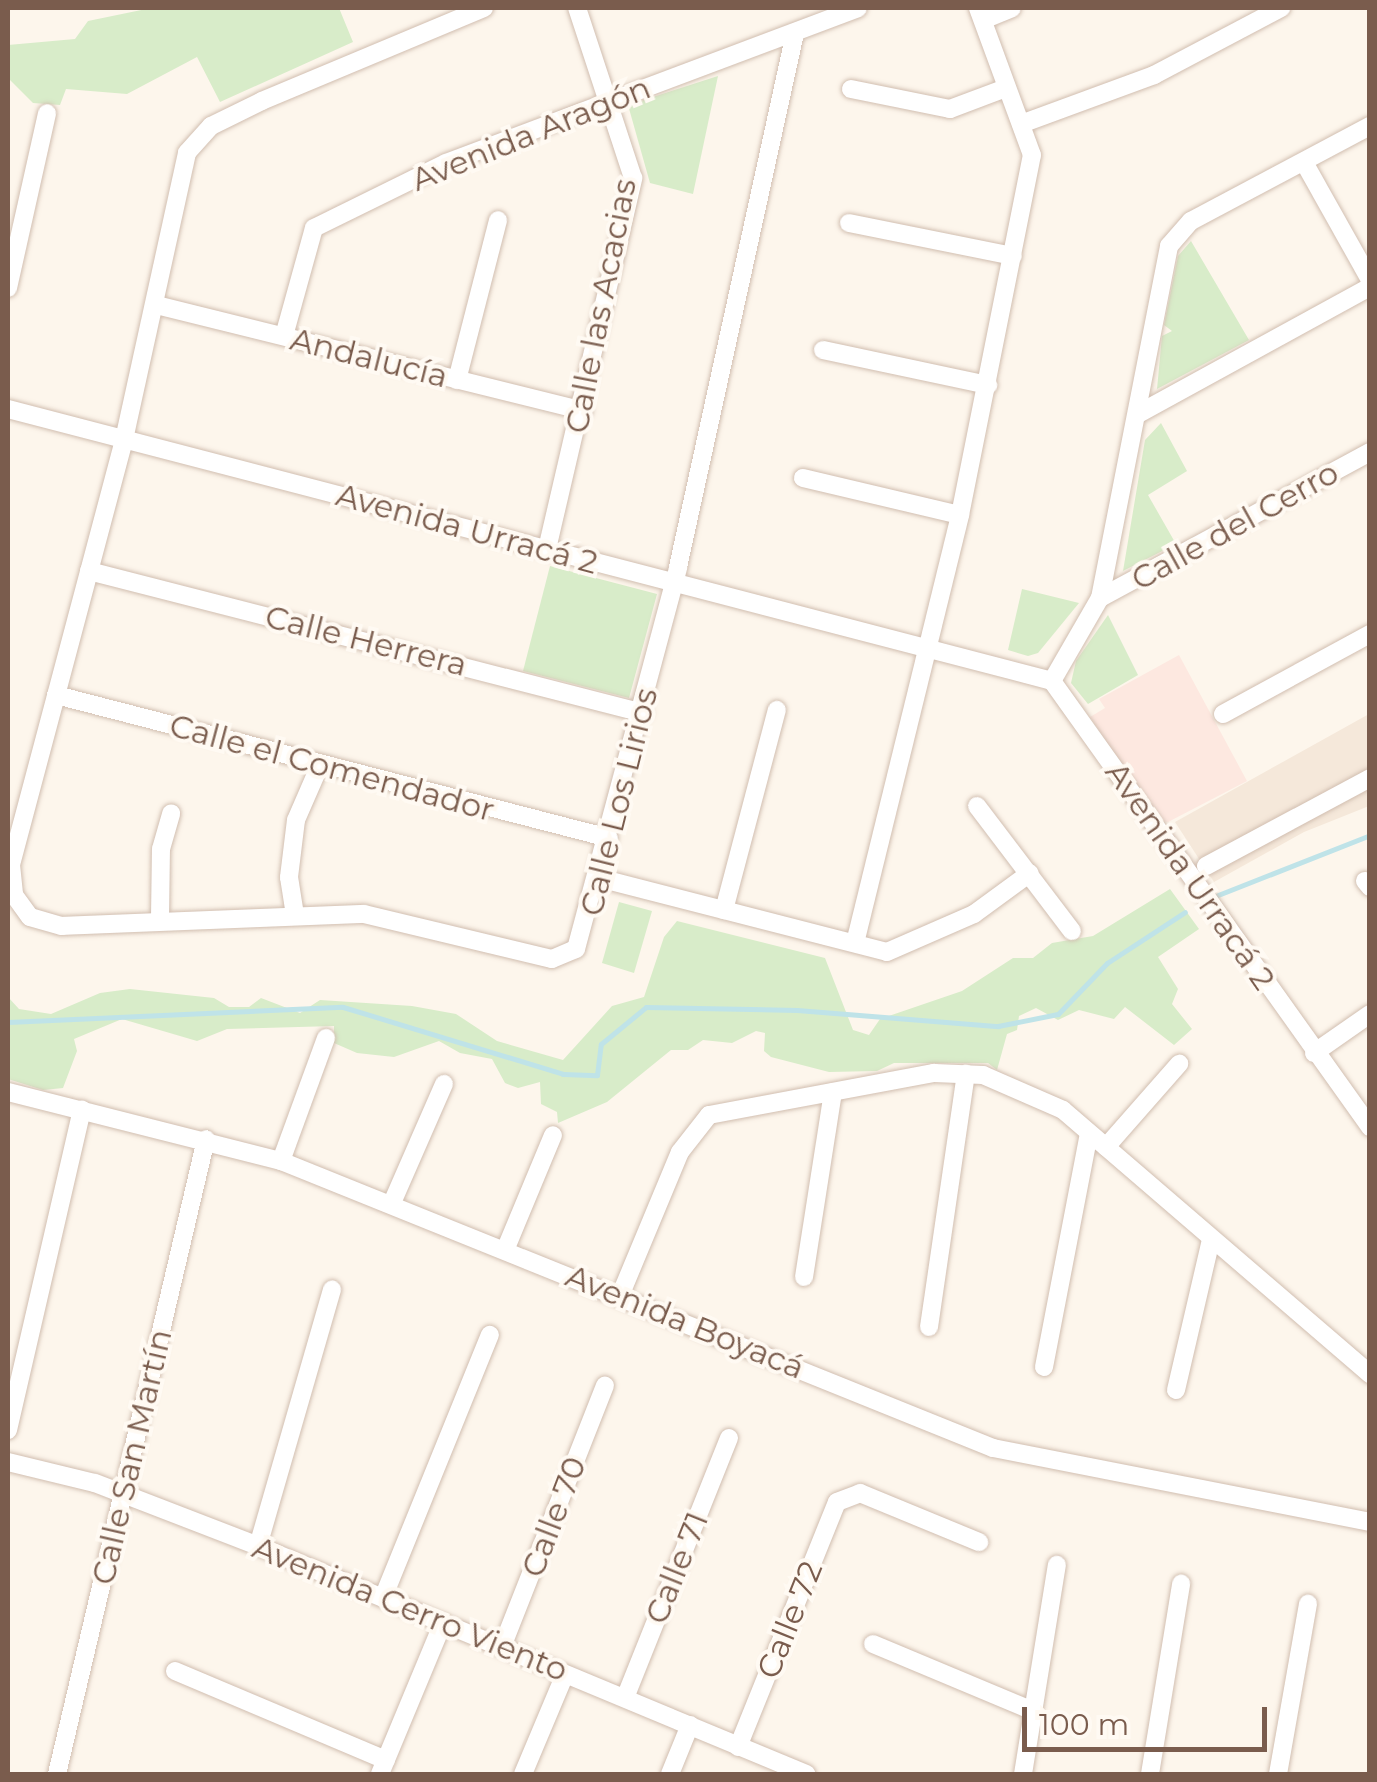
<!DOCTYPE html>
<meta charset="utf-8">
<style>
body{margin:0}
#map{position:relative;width:1377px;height:1782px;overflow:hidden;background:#fdf6ec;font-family:Montserrat,sans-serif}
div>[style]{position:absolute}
.residential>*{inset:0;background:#f5e8da}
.commercial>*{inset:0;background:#fde8e0}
.green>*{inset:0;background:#d8ecc9}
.stream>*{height:5px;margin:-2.5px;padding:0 2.5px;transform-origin:2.5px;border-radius:2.5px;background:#bfe3e8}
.roads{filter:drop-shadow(0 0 2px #d1beb0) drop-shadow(0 0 2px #d1beb0)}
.minor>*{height:18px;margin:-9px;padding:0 9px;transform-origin:9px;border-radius:9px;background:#fff}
span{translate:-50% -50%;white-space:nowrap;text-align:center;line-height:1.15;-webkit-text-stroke:8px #fffaf3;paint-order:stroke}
.street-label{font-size:32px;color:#7a5c4d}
.frame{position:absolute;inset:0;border:10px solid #7a5c4d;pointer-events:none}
.scale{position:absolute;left:1022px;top:1707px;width:245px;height:45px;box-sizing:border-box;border:5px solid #7a5c4d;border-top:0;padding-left:12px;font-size:30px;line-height:35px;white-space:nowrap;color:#7a5c4d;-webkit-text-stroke:8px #fffaf3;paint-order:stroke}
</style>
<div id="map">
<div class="residential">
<div style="clip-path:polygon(1369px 714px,1369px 806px,1304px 832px,1214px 882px,1175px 822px)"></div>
</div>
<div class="commercial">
<div style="clip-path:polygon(1179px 655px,1247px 781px,1168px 822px,1159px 821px,1090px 717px,1105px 708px,1099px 699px)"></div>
</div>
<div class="green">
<div style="clip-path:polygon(151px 8px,339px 8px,353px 42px,220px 102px,197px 57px,127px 94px,66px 89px,60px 105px,33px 103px,8px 78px,8px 45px,75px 39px,88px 21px)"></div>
<div style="clip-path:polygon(718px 76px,693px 194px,650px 183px,628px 105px)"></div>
<div style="clip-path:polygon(1191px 241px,1249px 340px,1157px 389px,1162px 336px,1172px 331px,1164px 325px,1178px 256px)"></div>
<div style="clip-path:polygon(1161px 423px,1187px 471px,1148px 495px,1176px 544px,1123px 571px,1145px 440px)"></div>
<div style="clip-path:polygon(550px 566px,657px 594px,629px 698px,523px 671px)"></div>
<div style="clip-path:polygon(1022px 589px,1079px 603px,1038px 653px,1028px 656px,1008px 650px)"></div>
<div style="clip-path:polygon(1108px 615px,1138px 675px,1088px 704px,1071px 683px,1076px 661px)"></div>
<div style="clip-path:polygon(1170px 889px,1199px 929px,1158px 957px,1178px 989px,1172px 1004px,1192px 1029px,1174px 1045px,1125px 1007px,1114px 1019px,1079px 1010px,1058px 1020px,1036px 1008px,1019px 1016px,1017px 1030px,1007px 1034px,997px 1070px,988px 1063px,894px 1063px,877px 1071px,829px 1072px,771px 1057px,764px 1051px,765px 1033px,756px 1031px,732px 1043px,703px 1040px,688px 1050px,671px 1050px,607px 1102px,558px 1123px,557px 1112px,541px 1104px,540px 1082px,518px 1088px,505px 1083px,492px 1059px,460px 1053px,439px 1041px,394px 1057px,357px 1053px,334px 1043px,334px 1026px,227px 1029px,197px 1041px,122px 1019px,74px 1039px,77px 1051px,63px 1088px,43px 1090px,8px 1079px,8px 997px,19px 1009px,51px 1014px,100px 993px,130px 989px,214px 998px,229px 1007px,249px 1007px,261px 998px,300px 1013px,320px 1000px,412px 1006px,456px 1014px,497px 1041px,563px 1060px,612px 1006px,644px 997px,664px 937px,677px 921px,825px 958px,853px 1030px,869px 1035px,880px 1019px,962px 991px,1013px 958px,1033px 958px,1052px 943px,1093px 936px)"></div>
<div style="clip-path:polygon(619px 902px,652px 911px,634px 973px,602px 963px)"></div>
</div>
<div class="stream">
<div style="left:1218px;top:895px;width:163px;rotate:-21.5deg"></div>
<div style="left:8px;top:1022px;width:335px;rotate:-2.6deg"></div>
<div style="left:343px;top:1007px;width:230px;rotate:16.9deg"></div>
<div style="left:563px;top:1074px;width:34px;rotate:2deg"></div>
<div style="left:597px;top:1075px;width:31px;rotate:-83deg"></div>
<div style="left:601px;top:1044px;width:58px;rotate:-39.4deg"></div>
<div style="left:646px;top:1007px;width:151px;rotate:1.1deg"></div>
<div style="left:797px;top:1010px;width:202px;rotate:4.6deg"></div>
<div style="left:998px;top:1026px;width:61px;rotate:-11.3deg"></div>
<div style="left:1058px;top:1014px;width:71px;rotate:-46.1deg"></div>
<div style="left:1107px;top:963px;width:93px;rotate:-33.2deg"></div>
</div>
<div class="roads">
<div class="minor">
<div style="left:484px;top:8px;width:241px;rotate:157.3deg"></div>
<div style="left:262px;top:101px;width:57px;rotate:153.9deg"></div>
<div style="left:211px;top:126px;width:36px;rotate:132deg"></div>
<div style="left:187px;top:153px;width:294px;rotate:102.4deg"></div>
<div style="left:124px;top:440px;width:440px;rotate:104.9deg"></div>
<div style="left:11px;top:865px;width:30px;rotate:84deg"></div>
<div style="left:14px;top:895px;width:27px;rotate:54deg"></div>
<div style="left:30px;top:917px;width:33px;rotate:16deg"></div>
<div style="left:62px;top:926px;width:302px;rotate:-2.3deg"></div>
<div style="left:364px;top:914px;width:193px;rotate:13.5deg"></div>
<div style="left:552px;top:959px;width:26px;rotate:-23deg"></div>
<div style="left:576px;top:949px;width:395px;rotate:-75deg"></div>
<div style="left:678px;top:567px;width:547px;rotate:-77.64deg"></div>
<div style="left:983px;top:20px;width:31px;rotate:-22deg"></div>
<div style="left:851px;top:89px;width:101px;rotate:11.4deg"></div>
<div style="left:950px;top:109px;width:60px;rotate:-20.6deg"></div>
<div style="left:1021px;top:124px;width:142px;rotate:-20.2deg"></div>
<div style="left:1154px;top:75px;width:144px;rotate:-27.8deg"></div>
<div style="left:1305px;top:164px;width:133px;rotate:60.7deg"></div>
<div style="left:849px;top:223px;width:167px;rotate:11.4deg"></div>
<div style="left:8px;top:288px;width:179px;rotate:-77.4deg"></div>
<div style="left:156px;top:305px;width:440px;rotate:13.9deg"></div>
<div style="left:284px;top:336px;width:112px;rotate:-74.5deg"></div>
<div style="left:314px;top:228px;width:147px;rotate:-26.2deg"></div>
<div style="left:446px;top:163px;width:440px;rotate:-20.6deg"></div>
<div style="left:823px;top:350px;width:169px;rotate:12deg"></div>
<div style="left:457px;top:380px;width:165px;rotate:-75.6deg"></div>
<div style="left:8px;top:409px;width:1079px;rotate:14.6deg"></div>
<div style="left:1052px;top:681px;width:548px;rotate:54.51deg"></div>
<div style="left:1138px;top:414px;width:264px;rotate:-28.7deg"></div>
<div style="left:803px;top:478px;width:161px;rotate:13.3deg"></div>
<div style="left:547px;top:549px;width:381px;rotate:-76.9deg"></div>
<div style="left:633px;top:178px;width:179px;rotate:-108.2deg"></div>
<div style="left:89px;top:571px;width:572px;rotate:14.38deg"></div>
<div style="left:1100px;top:598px;width:307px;rotate:-28.4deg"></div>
<div style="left:1052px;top:681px;width:96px;rotate:-60deg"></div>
<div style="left:1100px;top:598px;width:359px;rotate:-78.9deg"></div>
<div style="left:1169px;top:246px;width:33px;rotate:-49deg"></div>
<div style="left:1191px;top:221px;width:203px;rotate:-28deg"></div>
<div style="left:56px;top:695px;width:571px;rotate:14.5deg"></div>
<div style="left:1223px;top:714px;width:167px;rotate:-28.6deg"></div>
<div style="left:977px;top:806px;width:157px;rotate:52.8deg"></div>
<div style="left:1206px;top:866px;width:186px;rotate:-28.2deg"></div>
<div style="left:599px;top:878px;width:297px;rotate:14.4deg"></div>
<div style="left:887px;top:952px;width:95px;rotate:-23.6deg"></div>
<div style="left:974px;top:914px;width:69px;rotate:-36.2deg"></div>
<div style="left:1365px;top:881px;width:8px;rotate:50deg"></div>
<div style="left:724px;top:910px;width:207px;rotate:-75.2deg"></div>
<div style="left:295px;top:915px;width:38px;rotate:-99deg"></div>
<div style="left:289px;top:877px;width:57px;rotate:-83deg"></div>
<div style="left:296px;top:820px;width:58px;rotate:-66.5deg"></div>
<div style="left:160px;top:918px;width:69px;rotate:-89.2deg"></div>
<div style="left:161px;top:849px;width:37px;rotate:-74deg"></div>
<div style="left:855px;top:943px;width:441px;rotate:-76.2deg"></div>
<div style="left:960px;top:515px;width:367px;rotate:-78.7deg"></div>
<div style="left:1032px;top:155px;width:157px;rotate:-110.2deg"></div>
<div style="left:1314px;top:1053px;width:68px;rotate:-34.9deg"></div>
<div style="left:8px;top:1092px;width:282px;rotate:14.2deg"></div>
<div style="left:281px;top:1161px;width:768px;rotate:21.95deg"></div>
<div style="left:993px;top:1448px;width:384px;rotate:11.1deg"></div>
<div style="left:1106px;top:1147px;width:111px;rotate:-48.7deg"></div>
<div style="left:281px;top:1161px;width:131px;rotate:-69.9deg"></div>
<div style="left:392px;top:1203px;width:130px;rotate:-66.4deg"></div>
<div style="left:506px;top:1248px;width:122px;rotate:-67.4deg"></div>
<div style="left:804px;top:1277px;width:187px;rotate:-81.1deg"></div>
<div style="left:620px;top:1296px;width:156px;rotate:-67.4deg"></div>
<div style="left:680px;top:1152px;width:47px;rotate:-51.9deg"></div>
<div style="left:709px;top:1115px;width:229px;rotate:-10.6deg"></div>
<div style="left:934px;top:1073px;width:49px;rotate:2.3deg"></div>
<div style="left:983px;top:1075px;width:87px;rotate:23.6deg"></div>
<div style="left:1063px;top:1110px;width:405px;rotate:40.7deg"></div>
<div style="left:929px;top:1327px;width:256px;rotate:-81.7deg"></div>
<div style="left:1044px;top:1367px;width:238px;rotate:-79.1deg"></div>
<div style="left:1176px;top:1390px;width:154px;rotate:-76.9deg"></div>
<div style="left:8px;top:1430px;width:329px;rotate:-77deg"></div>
<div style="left:8px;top:1462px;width:89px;rotate:13.6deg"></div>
<div style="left:95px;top:1483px;width:175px;rotate:21.1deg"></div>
<div style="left:258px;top:1546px;width:594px;rotate:22.59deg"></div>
<div style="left:258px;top:1546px;width:267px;rotate:-73.9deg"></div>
<div style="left:383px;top:1598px;width:284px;rotate:-67.9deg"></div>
<div style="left:873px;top:1644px;width:173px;rotate:22.7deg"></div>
<div style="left:502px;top:1647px;width:281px;rotate:-68.5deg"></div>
<div style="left:175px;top:1671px;width:229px;rotate:22.9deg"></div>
<div style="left:625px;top:1698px;width:280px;rotate:-68.2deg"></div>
<div style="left:738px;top:1747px;width:264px;rotate:-68deg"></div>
<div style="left:837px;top:1502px;width:25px;rotate:-21deg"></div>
<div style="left:860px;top:1493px;width:129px;rotate:22.4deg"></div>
<div style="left:57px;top:1774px;width:652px;rotate:-76.79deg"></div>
<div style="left:380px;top:1774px;width:164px;rotate:-67.4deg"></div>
<div style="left:523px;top:1774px;width:108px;rotate:-67.2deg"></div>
<div style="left:670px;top:1774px;width:53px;rotate:-67.8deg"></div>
<div style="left:1023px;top:1774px;width:212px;rotate:-80.8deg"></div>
<div style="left:1150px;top:1774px;width:193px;rotate:-80.7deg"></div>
<div style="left:1278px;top:1774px;width:173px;rotate:-80deg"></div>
</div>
</div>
<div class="street-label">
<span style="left:531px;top:134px;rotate:-22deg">Avenida Aragón</span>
<span style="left:601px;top:306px;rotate:-79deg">Calle las Acacias</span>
<span style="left:369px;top:358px;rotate:14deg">Andalucía</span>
<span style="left:1235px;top:526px;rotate:-29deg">Calle del Cerro</span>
<span style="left:467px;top:529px;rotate:15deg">Avenida Urracá 2</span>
<span style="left:366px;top:641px;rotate:14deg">Calle Herrera</span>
<span style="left:332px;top:768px;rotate:15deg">Calle el Comendador</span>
<span style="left:619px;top:802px;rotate:-76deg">Calle Los Lirios</span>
<span style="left:1190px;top:876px;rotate:55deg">Avenida Urracá 2</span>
<span style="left:685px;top:1322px;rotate:22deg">Avenida Boyacá</span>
<span style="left:132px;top:1457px;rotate:-77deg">Calle San Martín</span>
<span style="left:554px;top:1517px;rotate:-69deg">Calle 70</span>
<span style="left:677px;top:1568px;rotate:-68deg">Calle 71</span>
<span style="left:410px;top:1609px;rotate:22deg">Avenida Cerro Viento</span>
<span style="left:790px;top:1620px;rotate:-68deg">Calle 72</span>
</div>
<div class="frame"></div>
<div class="scale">100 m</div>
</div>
